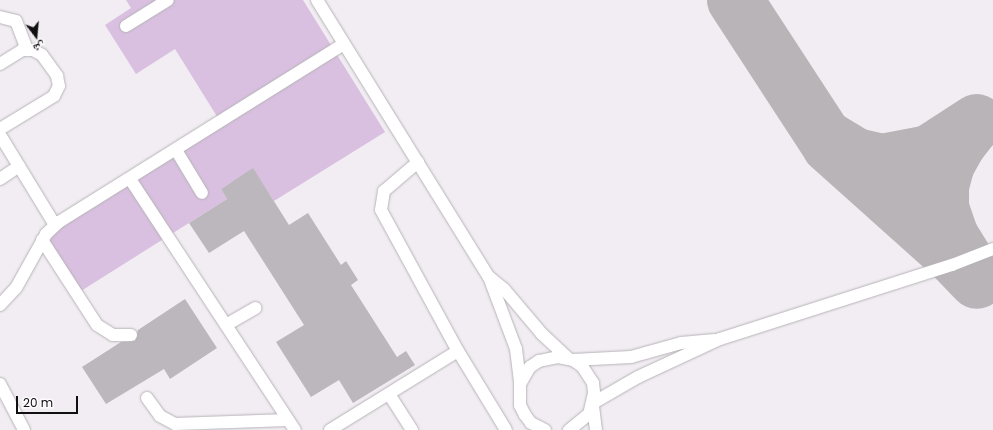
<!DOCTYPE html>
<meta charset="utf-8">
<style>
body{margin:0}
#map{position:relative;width:993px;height:430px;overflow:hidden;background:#f1edf2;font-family:Poppins,"Noto Naskh Arabic",sans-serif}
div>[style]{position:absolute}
.green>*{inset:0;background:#d9c0e0}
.taxiway>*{height:56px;margin:-28px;padding:0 28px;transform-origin:28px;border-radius:28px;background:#b8b4b8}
.building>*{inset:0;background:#bbb7bc}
.roads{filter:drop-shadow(0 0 1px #b7b3b8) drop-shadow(0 0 1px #b7b3b8)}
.service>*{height:12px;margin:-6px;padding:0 6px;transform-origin:6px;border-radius:6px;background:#fff}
span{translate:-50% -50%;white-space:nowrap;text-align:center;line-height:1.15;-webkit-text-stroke:4px #fefbff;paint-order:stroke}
.north{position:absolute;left:16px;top:16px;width:40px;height:40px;-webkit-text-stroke:3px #fefbff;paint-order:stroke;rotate:164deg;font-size:11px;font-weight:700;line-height:16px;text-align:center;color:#111011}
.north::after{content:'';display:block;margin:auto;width:14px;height:18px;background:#111011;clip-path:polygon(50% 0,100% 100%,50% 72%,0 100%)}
.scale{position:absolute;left:16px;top:396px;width:62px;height:18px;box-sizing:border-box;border:2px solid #111011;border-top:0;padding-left:5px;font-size:12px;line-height:14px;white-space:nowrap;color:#111011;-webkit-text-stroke:3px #fefbff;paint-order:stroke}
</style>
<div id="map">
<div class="green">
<div style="clip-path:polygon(126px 0,303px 0,385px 132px,274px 201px,253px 169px,221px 189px,227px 199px,81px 291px,44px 231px,218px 118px,175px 49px,136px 74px,105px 25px,131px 8px)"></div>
</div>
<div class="taxiway">
<div style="left:735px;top:0;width:174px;rotate:56.9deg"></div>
<div style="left:830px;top:146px;width:166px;rotate:41.8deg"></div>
<div style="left:954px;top:257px;width:33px;rotate:46deg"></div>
<div style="left:831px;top:141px;width:29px;rotate:31deg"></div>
<div style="left:856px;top:156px;width:27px;rotate:13deg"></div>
<div style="left:882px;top:162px;width:48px;rotate:-10.8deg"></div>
<div style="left:929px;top:153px;width:57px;rotate:-32.9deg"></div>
<div style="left:968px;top:264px;width:32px;rotate:-122deg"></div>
<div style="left:951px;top:237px;width:31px;rotate:-109deg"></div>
<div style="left:941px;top:208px;width:22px;rotate:-90deg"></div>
<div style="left:941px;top:186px;width:23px;rotate:-75deg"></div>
<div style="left:947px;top:164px;width:23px;rotate:-61deg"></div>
<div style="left:958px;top:144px;width:24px;rotate:-52deg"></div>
</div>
<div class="building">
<div style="clip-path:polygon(253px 168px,289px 225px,308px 213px,341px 265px,346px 261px,358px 280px,351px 285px,397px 357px,406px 351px,415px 365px,353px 403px,339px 380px,311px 397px,276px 342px,304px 325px,244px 231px,209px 253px,189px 223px,227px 199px,221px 189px)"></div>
<div style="clip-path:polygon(185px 299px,217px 348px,170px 379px,164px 369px,106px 404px,82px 367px,121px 342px,135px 341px,138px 330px)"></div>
</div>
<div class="roads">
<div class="service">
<div style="left:317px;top:0;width:326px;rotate:58.2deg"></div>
<div style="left:489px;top:277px;width:77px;rotate:69.4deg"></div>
<div style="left:516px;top:349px;width:35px;rotate:83deg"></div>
<div style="left:0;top:17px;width:16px;rotate:14deg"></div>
<div style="left:16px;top:21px;width:30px;rotate:69deg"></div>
<div style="left:126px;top:26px;width:49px;rotate:-31.8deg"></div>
<div style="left:0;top:64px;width:26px;rotate:-32deg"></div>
<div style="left:22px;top:50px;width:11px"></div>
<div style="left:33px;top:50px;width:10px;rotate:29deg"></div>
<div style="left:42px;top:55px;width:26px;rotate:54deg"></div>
<div style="left:57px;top:76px;width:10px;rotate:79deg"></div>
<div style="left:59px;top:86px;width:11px;rotate:117deg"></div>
<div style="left:54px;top:96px;width:63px;rotate:148.6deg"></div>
<div style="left:0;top:135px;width:105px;rotate:58.6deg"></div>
<div style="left:176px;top:150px;width:50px;rotate:58.8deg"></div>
<div style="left:418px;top:162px;width:45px;rotate:139.5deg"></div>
<div style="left:384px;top:191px;width:19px;rotate:99deg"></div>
<div style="left:381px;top:210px;width:161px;rotate:61.4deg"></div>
<div style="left:458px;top:351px;width:92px;rotate:58.7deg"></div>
<div style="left:0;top:179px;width:23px;rotate:-34deg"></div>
<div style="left:130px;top:179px;width:300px;rotate:56.7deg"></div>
<div style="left:42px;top:240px;width:101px;rotate:57.1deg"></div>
<div style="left:97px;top:325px;width:19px;rotate:32deg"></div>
<div style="left:113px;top:335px;width:18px"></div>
<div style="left:489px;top:277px;width:19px;rotate:39deg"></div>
<div style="left:504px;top:289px;width:59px;rotate:49.8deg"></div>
<div style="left:542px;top:334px;width:35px;rotate:43deg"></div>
<div style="left:0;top:305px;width:23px;rotate:-47deg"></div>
<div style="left:16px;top:288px;width:62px;rotate:-60.9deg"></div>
<div style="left:46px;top:234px;width:18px;rotate:-43deg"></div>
<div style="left:59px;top:222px;width:336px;rotate:-32deg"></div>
<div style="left:226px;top:325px;width:34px;rotate:-30deg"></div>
<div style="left:573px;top:360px;width:58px;rotate:-3deg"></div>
<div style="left:631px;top:357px;width:52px;rotate:-15.6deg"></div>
<div style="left:681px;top:343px;width:34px;rotate:-5deg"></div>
<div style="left:0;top:384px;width:52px;rotate:62.4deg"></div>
<div style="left:389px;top:394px;width:43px;rotate:57.4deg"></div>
<div style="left:147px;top:398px;width:22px;rotate:54deg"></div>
<div style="left:160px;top:416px;width:17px;rotate:28deg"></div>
<div style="left:175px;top:424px;width:113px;rotate:-2deg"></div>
<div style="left:593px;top:403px;width:52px;rotate:-30deg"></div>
<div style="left:638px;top:377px;width:90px;rotate:-24.9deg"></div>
<div style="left:720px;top:339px;width:244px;rotate:-17.7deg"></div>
<div style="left:952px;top:265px;width:44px;rotate:-21.3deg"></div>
<div style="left:593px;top:406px;width:24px;rotate:83deg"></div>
<div style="left:330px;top:430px;width:150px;rotate:-31.7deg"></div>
<div style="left:545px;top:430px;width:16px;rotate:-153deg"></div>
<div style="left:531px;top:423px;width:10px;rotate:-127deg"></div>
<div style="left:525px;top:415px;width:11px;rotate:-117deg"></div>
<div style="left:520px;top:405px;width:21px;rotate:-90deg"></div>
<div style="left:520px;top:384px;width:20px;rotate:-60deg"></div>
<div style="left:530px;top:367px;width:11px;rotate:-34deg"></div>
<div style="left:539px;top:361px;width:19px;rotate:-12deg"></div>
<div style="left:558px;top:357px;width:15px;rotate:11deg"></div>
<div style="left:573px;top:360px;width:11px;rotate:34deg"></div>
<div style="left:582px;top:366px;width:20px;rotate:57deg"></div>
<div style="left:593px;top:383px;width:10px;rotate:84deg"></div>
<div style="left:594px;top:393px;width:22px;rotate:103deg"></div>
<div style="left:589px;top:414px;width:26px;rotate:141deg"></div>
</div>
</div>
<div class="north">ش</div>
<div class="scale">20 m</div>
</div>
